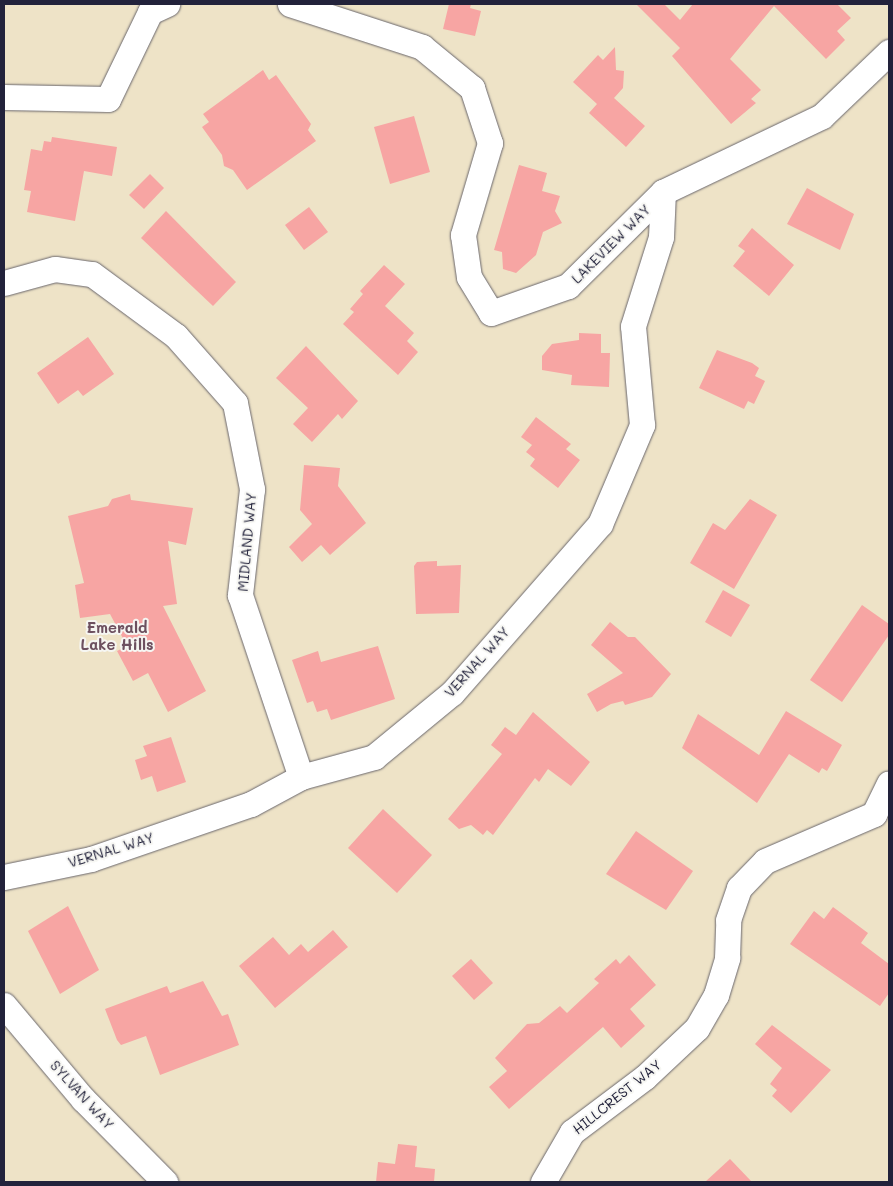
<!DOCTYPE html>
<style>
body{margin:0}
#map{position:relative;width:893px;height:1186px;overflow:hidden;background:#eee3c7;font-family:Mali,sans-serif}
div>[style]{position:absolute}
.building>*{inset:0;background:#f7a5a3}
.roads{filter:drop-shadow(0 0 1px #69666c) drop-shadow(0 0 1px #69666c)}
.street>*{height:25px;margin:-12.5px;padding:0 12.5px;transform-origin:12.5px;border-radius:12.5px;background:#fff}
span{translate:-50% -50%;white-space:nowrap;text-align:center;line-height:1.15;-webkit-text-stroke:4px #f6f6f2;paint-order:stroke}
.street-label{font-size:14px;color:#22223b}
.neighbourhood-label{font-size:15px;color:#6d505f;font-weight:700}
.frame{position:absolute;inset:0;border:5px solid #22223b;pointer-events:none}
</style>
<div id="map">
<div class="building">
<div style="clip-path:polygon(449px 4px,471px 4px,470px 8px,481px 11px,475px 36px,443px 29px)"></div>
<div style="clip-path:polygon(636px 4px,664px 4px,680px 20px,693px 4px,837px 4px,851px 18px,837px 31px,845px 40px,826px 59px,774px 6px,730px 59px,761px 90px,751px 99px,756px 103px,731px 124px,672px 56px,680px 48px)"></div>
<div style="clip-path:polygon(615px 47px,616px 70px,624px 71px,623px 88px,614px 98px,645px 126px,626px 147px,589px 113px,597px 104px,573px 82px,598px 55px,603px 60px)"></div>
<div style="clip-path:polygon(263px 70px,269px 80px,276px 75px,311px 124px,308px 130px,316px 141px,247px 190px,233px 170px,224px 166px,222px 155px,202px 127px,209px 122px,203px 114px)"></div>
<div style="clip-path:polygon(414px 116px,430px 172px,390px 184px,374px 127px)"></div>
<div style="clip-path:polygon(52px 137px,117px 147px,112px 176px,84px 171px,75px 221px,27px 212px,31px 191px,24px 190px,31px 149px,42px 151px,44px 141px,51px 142px)"></div>
<div style="clip-path:polygon(519px 165px,547px 173px,542px 191px,560px 196px,555px 211px,562px 223px,543px 232px,536px 255px,516px 273px,503px 269px,502px 252px,494px 250px)"></div>
<div style="clip-path:polygon(150px 174px,164px 188px,144px 209px,129px 195px)"></div>
<div style="clip-path:polygon(807px 188px,854px 214px,840px 250px,787px 224px)"></div>
<div style="clip-path:polygon(309px 207px,328px 232px,304px 250px,285px 225px)"></div>
<div style="clip-path:polygon(166px 211px,236px 282px,213px 306px,141px 238px)"></div>
<div style="clip-path:polygon(752px 228px,794px 265px,769px 296px,733px 266px,745px 251px,738px 246px)"></div>
<div style="clip-path:polygon(384px 265px,405px 284px,385px 306px,414px 333px,407px 341px,418px 352px,398px 375px,343px 324px,354px 312px,350px 309px,363px 294px,360px 291px)"></div>
<div style="clip-path:polygon(579px 333px,601px 334px,601px 353px,610px 353px,609px 387px,571px 385px,572px 375px,542px 370px,542px 356px,552px 344px,579px 340px)"></div>
<div style="clip-path:polygon(88px 337px,114px 374px,83px 396px,78px 390px,58px 404px,37px 373px)"></div>
<div style="clip-path:polygon(306px 346px,358px 401px,342px 419px,338px 414px,312px 442px,293px 424px,308px 408px,276px 378px)"></div>
<div style="clip-path:polygon(717px 350px,752px 363px,759px 368px,755px 376px,765px 381px,754px 404px,748px 401px,744px 409px,699px 388px)"></div>
<div style="clip-path:polygon(536px 417px,571px 444px,566px 449px,580px 460px,558px 488px,530px 466px,535px 459px,526px 452px,532px 445px,521px 437px)"></div>
<div style="clip-path:polygon(304px 465px,340px 468px,338px 486px,366px 523px,330px 555px,321px 545px,302px 562px,289px 547px,312px 524px,300px 510px)"></div>
<div style="clip-path:polygon(130px 494px,131px 500px,193px 508px,186px 545px,168px 541px,177px 604px,163px 606px,206px 691px,168px 712px,148px 673px,133px 681px,117px 651px,127px 646px,110px 614px,80px 618px,75px 585px,84px 583px,68px 516px,108px 506px,112px 499px)"></div>
<div style="clip-path:polygon(750px 499px,777px 515px,734px 589px,690px 563px,713px 523px,725px 530px)"></div>
<div style="clip-path:polygon(437px 561px,437px 566px,461px 565px,459px 613px,416px 614px,414px 566px,417px 562px)"></div>
<div style="clip-path:polygon(723px 590px,750px 605px,731px 637px,705px 622px)"></div>
<div style="clip-path:polygon(862px 605px,889px 624px,889px 635px,842px 702px,810px 680px)"></div>
<div style="clip-path:polygon(610px 622px,628px 637px,635px 637px,671px 674px,652px 697px,625px 705px,623px 701px,611px 704px,597px 712px,587px 694px,623px 673px,591px 645px)"></div>
<div style="clip-path:polygon(378px 646px,395px 699px,331px 720px,327px 709px,317px 712px,313px 701px,307px 703px,292px 660px,318px 651px,321px 662px)"></div>
<div style="clip-path:polygon(786px 711px,842px 745px,827px 771px,822px 768px,819px 773px,789px 754px,757px 803px,682px 748px,698px 714px,759px 755px)"></div>
<div style="clip-path:polygon(533px 712px,590px 762px,571px 786px,548px 769px,539px 782px,535px 778px,493px 835px,487px 830px,483px 835px,471px 825px,459px 829px,448px 819px,502px 754px,491px 745px,505px 727px,516px 735px)"></div>
<div style="clip-path:polygon(171px 737px,186px 782px,157px 792px,152px 776px,141px 780px,135px 760px,147px 756px,143px 746px)"></div>
<div style="clip-path:polygon(383px 809px,432px 855px,397px 893px,348px 848px)"></div>
<div style="clip-path:polygon(636px 831px,693px 871px,666px 910px,606px 874px)"></div>
<div style="clip-path:polygon(68px 906px,99px 970px,60px 994px,28px 931px)"></div>
<div style="clip-path:polygon(833px 907px,868px 933px,861px 943px,889px 964px,889px 993px,880px 1006px,790px 944px,814px 911px,824px 919px)"></div>
<div style="clip-path:polygon(333px 930px,348px 947px,275px 1008px,239px 966px,273px 937px,289px 955px,301px 944px,308px 952px)"></div>
<div style="clip-path:polygon(629px 955px,656px 985px,630px 1009px,645px 1026px,621px 1048px,603px 1027px,509px 1109px,489px 1087px,507px 1071px,495px 1058px,527px 1024px,539px 1023px,560px 1006px,567px 1013px,599px 983px,594px 979px,616px 959px,620px 964px)"></div>
<div style="clip-path:polygon(471px 959px,493px 983px,474px 1000px,452px 976px)"></div>
<div style="clip-path:polygon(203px 981px,222px 1016px,228px 1014px,239px 1045px,160px 1075px,146px 1036px,121px 1045px,117px 1040px,105px 1009px,167px 986px,170px 993px)"></div>
<div style="clip-path:polygon(772px 1025px,831px 1070px,791px 1113px,772px 1096px,777px 1090px,770px 1084px,782px 1068px,755px 1044px)"></div>
<div style="clip-path:polygon(398px 1144px,417px 1146px,415px 1167px,435px 1169px,434px 1182px,376px 1182px,378px 1162px,395px 1164px)"></div>
<div style="clip-path:polygon(730px 1159px,752px 1182px,705px 1182px)"></div>
</div>
<div class="roads">
<div class="street">
<div style="left:290px;top:4px;width:139px;rotate:18deg"></div>
<div style="left:422px;top:47px;width:65px;rotate:39.4deg"></div>
<div style="left:472px;top:88px;width:58px;rotate:71.9deg"></div>
<div style="left:490px;top:143px;width:96px;rotate:106.4deg"></div>
<div style="left:463px;top:235px;width:42px;rotate:81.9deg"></div>
<div style="left:469px;top:277px;width:42px;rotate:58.6deg"></div>
<div style="left:491px;top:313px;width:82px;rotate:-19.3deg"></div>
<div style="left:568px;top:286px;width:134px;rotate:-44.7deg"></div>
<div style="left:663px;top:192px;width:176px;rotate:-25.5deg"></div>
<div style="left:822px;top:116px;width:93px;rotate:-43.7deg"></div>
<div style="left:4px;top:97px;width:104px;rotate:1.1deg"></div>
<div style="left:108px;top:99px;width:97px;rotate:-64.2deg"></div>
<div style="left:150px;top:12px;width:19px;rotate:-25deg"></div>
<div style="left:4px;top:283px;width:53px;rotate:-15.4deg"></div>
<div style="left:55px;top:269px;width:37px;rotate:8deg"></div>
<div style="left:92px;top:274px;width:104px;rotate:36.4deg"></div>
<div style="left:176px;top:336px;width:89px;rotate:48.6deg"></div>
<div style="left:235px;top:403px;width:88px;rotate:78.8deg"></div>
<div style="left:252px;top:489px;width:107px;rotate:96.5deg"></div>
<div style="left:240px;top:595px;width:192px;rotate:71.5deg"></div>
<div style="left:4px;top:877px;width:89px;rotate:-11.7deg"></div>
<div style="left:91px;top:859px;width:169px;rotate:-19deg"></div>
<div style="left:251px;top:804px;width:57px;rotate:-28.4deg"></div>
<div style="left:301px;top:777px;width:76px;rotate:-15.3deg"></div>
<div style="left:374px;top:757px;width:101px;rotate:-39.4deg"></div>
<div style="left:452px;top:693px;width:225px;rotate:-48.8deg"></div>
<div style="left:600px;top:524px;width:108px;rotate:-67deg"></div>
<div style="left:642px;top:425px;width:99px;rotate:-95.2deg"></div>
<div style="left:633px;top:326px;width:93px;rotate:-72.5deg"></div>
<div style="left:661px;top:237px;width:45px;rotate:-87.5deg"></div>
<div style="left:4px;top:1005px;width:123px;rotate:50deg"></div>
<div style="left:83px;top:1099px;width:117px;rotate:45.3deg"></div>
<div style="left:543px;top:1182px;width:58px;rotate:-59.9deg"></div>
<div style="left:572px;top:1132px;width:91px;rotate:-37deg"></div>
<div style="left:645px;top:1077px;width:71px;rotate:-43.3deg"></div>
<div style="left:697px;top:1028px;width:38px;rotate:-60deg"></div>
<div style="left:716px;top:995px;width:39px;rotate:-73deg"></div>
<div style="left:727px;top:958px;width:38px;rotate:-88deg"></div>
<div style="left:728px;top:920px;width:34px;rotate:-71deg"></div>
<div style="left:739px;top:888px;width:37px;rotate:-46deg"></div>
<div style="left:765px;top:861px;width:119px;rotate:-23.3deg"></div>
<div style="left:874px;top:814px;width:34px;rotate:-64deg"></div>
</div>
</div>
<div class="street-label">
<span style="left:611px;top:244px;rotate:-45deg">LAKEVIEW WAY</span>
<span style="left:247px;top:542px;rotate:-85deg">MIDLAND WAY</span>
<span style="left:477px;top:662px;rotate:-48deg">VERNAL WAY</span>
<span style="left:111px;top:850px;rotate:-17deg">VERNAL WAY</span>
<span style="left:82px;top:1095px;rotate:48deg">SYLVAN WAY</span>
<span style="left:617px;top:1097px;rotate:-39deg">HILLCREST WAY</span>
</div>
<div class="neighbourhood-label">
<span style="left:117px;top:636px">Emerald<br>Lake Hills</span>
</div>
<div class="frame"></div>
</div>
